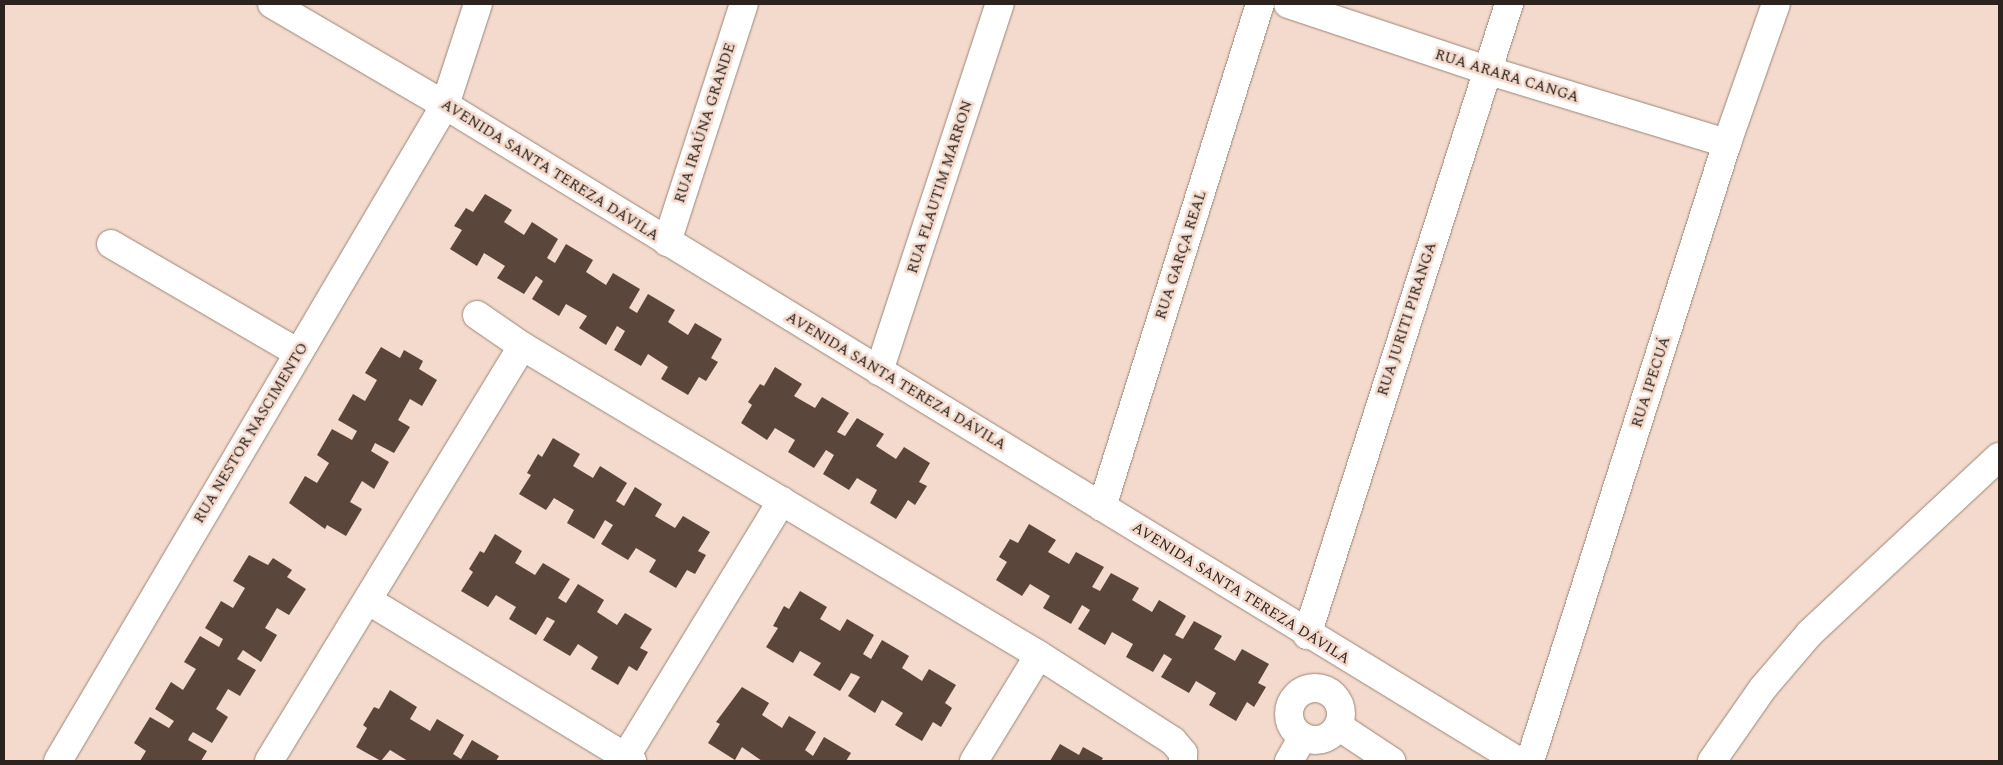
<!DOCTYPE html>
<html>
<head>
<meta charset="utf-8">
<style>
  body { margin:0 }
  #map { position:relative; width:2003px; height:765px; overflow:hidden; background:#f3dacc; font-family:Spectral,serif }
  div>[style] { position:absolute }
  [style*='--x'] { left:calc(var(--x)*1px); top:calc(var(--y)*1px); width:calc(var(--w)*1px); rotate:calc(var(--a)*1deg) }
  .building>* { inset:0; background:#5a463a }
  .roads { filter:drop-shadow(0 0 1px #9b8578) drop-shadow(0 0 1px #9b8578) }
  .minor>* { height:28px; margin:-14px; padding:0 14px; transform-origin:14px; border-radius:14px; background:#fff }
  .minor>.ring { margin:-14px; padding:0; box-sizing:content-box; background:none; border:28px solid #fff; border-radius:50% }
  span { translate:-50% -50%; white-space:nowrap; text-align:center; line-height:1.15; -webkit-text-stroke:5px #f3dacc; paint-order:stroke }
  .street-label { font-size:15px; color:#2c231e }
  .frame { position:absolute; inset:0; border:5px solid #2c231e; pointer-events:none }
</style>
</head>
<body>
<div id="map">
  <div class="building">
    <div style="clip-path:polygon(485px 194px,512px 210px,504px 222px,524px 235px,532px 222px,558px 239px,547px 258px,555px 263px,566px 244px,593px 260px,586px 272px,606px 285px,613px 273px,640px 289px,629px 308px,637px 313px,648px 294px,675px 310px,668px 322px,688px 335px,695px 323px,722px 339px,711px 358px,718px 362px,706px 381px,699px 377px,688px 395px,661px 379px,668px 367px,648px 354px,641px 366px,614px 350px,625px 331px,617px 326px,606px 345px,579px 328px,587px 316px,566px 304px,559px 316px,532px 299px,543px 281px,536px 276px,524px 294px,497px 278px,505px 266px,484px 253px,477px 266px,450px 249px,462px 230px,454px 226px,466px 208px,473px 212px)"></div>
    <div style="clip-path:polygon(381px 347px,400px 358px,404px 350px,423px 361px,419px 369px,437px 380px,422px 406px,410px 399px,398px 420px,410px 427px,394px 453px,375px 443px,371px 451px,389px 462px,374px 489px,362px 481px,350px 502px,362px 509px,346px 536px,327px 525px,325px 529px,289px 503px,305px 476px,317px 483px,329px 463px,317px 455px,332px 429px,352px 440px,357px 431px,338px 420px,353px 394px,365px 401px,377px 380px,365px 373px)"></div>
    <div style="clip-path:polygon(775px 367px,802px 384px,794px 396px,815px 408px,822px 397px,849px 413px,837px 432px,845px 436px,857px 418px,884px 434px,876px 446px,896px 459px,904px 447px,930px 463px,919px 482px,927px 486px,915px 505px,908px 500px,896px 519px,870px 503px,877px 490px,857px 478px,849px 490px,823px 474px,834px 455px,826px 450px,814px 468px,788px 452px,795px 440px,775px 428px,767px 440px,741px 423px,752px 405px,748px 402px,760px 384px,764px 386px)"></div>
    <div style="clip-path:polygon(553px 438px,580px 454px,573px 466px,593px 478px,600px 466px,627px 483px,616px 501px,624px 506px,635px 487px,662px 504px,655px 516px,675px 528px,683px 516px,710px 532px,698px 551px,706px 555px,695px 574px,687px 570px,676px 588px,649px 572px,656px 560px,636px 548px,628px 560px,601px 544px,613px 525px,605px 520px,594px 539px,567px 523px,574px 510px,554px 498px,546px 510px,519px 494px,531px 475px,527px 473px,538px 454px,542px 457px)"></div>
    <div style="clip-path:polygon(1029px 524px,1056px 540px,1048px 552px,1069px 564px,1076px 552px,1104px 567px,1092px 587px,1100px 591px,1111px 573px,1139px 588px,1132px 600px,1152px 612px,1159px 600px,1186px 616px,1175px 635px,1183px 639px,1194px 621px,1222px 636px,1214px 649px,1235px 661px,1242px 649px,1269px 664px,1258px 683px,1266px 687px,1254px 707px,1247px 702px,1236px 721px,1209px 705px,1216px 693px,1196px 681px,1189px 693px,1161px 677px,1172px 659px,1164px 654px,1153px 672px,1126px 657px,1133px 644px,1112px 632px,1105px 645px,1078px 629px,1090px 610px,1082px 605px,1071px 624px,1043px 608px,1050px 596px,1030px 584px,1022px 596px,996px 580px,1007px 562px,999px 557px,1010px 539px,1018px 543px)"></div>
    <div style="clip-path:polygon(495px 534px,522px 551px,515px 563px,535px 575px,543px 563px,570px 579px,558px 598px,566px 603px,578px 584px,604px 600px,597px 612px,617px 625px,625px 613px,652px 629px,640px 648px,648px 652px,637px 671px,629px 666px,618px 685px,591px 669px,598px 657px,578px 644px,570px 656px,543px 640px,555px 621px,547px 617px,536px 635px,509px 619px,516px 607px,496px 595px,488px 607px,461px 591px,473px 572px,469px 569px,480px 551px,484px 553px)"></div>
    <div style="clip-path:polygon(249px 555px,268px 565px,273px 558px,292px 570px,287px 577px,306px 589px,289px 615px,277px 608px,265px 628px,277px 635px,261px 662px,243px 650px,237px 659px,256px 670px,240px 696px,228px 689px,216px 709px,228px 717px,212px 743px,193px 732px,190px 736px,188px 740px,207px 751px,201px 761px,140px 761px,146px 751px,134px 743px,150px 717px,169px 728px,174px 721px,155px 709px,171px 682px,183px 690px,196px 669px,184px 662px,200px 636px,219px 647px,223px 639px,205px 628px,221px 601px,233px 608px,245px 588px,233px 581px)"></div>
    <div style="clip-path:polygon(800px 591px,827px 607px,820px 619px,840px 631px,847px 619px,874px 635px,863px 654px,871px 659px,882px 640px,909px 656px,902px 668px,922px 681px,929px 669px,956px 685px,945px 703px,952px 708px,941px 727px,933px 722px,922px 741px,895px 725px,903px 713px,882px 700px,875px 713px,848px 696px,860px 677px,856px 675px,851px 673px,840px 691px,813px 675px,821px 663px,800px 651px,793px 663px,766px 647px,778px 628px,773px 626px,784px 606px,789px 609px)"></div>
    <div style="clip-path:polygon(742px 687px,769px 703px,762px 715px,782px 728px,789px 716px,816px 732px,805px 750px,813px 756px,824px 737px,851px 753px,846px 761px,762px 761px,742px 747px,735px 760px,708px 743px,720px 724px,716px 722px)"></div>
    <div style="clip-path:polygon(390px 690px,417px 707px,410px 719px,430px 731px,437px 719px,464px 735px,453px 754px,461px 759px,472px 740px,499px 756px,496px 761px,408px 761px,390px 750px,381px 761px,356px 747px,367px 728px,363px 725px,374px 707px,379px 709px)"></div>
    <div style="clip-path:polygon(1060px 744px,1079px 755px,1083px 747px,1103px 758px,1101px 761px,1050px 761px)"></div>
  </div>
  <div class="roads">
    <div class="minor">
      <div style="--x:272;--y:4;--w:200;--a:30.3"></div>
      <div style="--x:445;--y:105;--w:1258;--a:31.44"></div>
      <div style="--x:1288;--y:4;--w:209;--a:18.4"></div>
      <div style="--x:1486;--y:70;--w:252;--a:16.9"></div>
      <div style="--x:667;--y:242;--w:250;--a:-72.1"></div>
      <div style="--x:111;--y:244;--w:216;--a:30.2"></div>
      <div style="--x:477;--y:315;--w:55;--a:34.6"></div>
      <div style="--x:879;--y:371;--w:386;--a:-71.8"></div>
      <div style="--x:1102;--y:507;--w:527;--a:-72.56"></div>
      <div style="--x:369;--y:601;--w:308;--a:31.3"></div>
      <div style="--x:1307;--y:635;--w:663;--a:-72.25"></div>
      <div class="ring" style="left:1289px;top:688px;width:24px;height:24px"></div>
      <div style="--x:1338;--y:726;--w:64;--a:33.4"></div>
      <div style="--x:58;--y:761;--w:762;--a:-59.46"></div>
      <div style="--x:445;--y:105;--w:106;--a:-71.9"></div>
      <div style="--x:269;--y:761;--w:486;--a:-58.6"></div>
      <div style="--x:522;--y:346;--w:602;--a:30.87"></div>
      <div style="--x:1039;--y:655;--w:159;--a:32.7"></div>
      <div style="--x:1173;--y:741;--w:16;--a:50"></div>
      <div style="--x:1183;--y:753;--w:8;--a:90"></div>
      <div style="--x:623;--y:761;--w:305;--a:-58.6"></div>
      <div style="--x:974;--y:761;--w:124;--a:-58.5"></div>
      <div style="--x:1289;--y:761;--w:28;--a:-60"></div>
      <div style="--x:1530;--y:761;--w:649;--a:-72.32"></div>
      <div style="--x:1727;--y:143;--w:147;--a:-70.6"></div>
      <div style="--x:1712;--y:761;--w:89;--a:-55.1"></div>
      <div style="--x:1763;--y:688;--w:72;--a:-49.5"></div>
      <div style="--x:1810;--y:633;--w:258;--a:-43"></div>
    </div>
  </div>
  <div class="street-label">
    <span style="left:1507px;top:76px;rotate:17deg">RUA ARARA CANGA</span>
    <span style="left:705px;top:123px;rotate:-72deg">RUA IRAÚNA GRANDE</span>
    <span style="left:550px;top:170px;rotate:32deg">AVENIDA SANTA TEREZA DÁVILA</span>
    <span style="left:940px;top:187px;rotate:-72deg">RUA FLAUTIM MARRON</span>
    <span style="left:1181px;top:255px;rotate:-72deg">RUA GARÇA REAL</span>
    <span style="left:1407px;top:319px;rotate:-72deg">RUA JURITI PIRANGA</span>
    <span style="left:896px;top:381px;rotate:31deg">AVENIDA SANTA TEREZA DÁVILA</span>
    <span style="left:1651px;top:382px;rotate:-72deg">RUA IPECUÁ</span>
    <span style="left:251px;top:433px;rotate:-59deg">RUA NESTOR NASCIMENTO</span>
    <span style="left:1241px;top:593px;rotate:32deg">AVENIDA SANTA TEREZA DÁVILA</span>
  </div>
  <div class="frame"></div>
</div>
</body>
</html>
